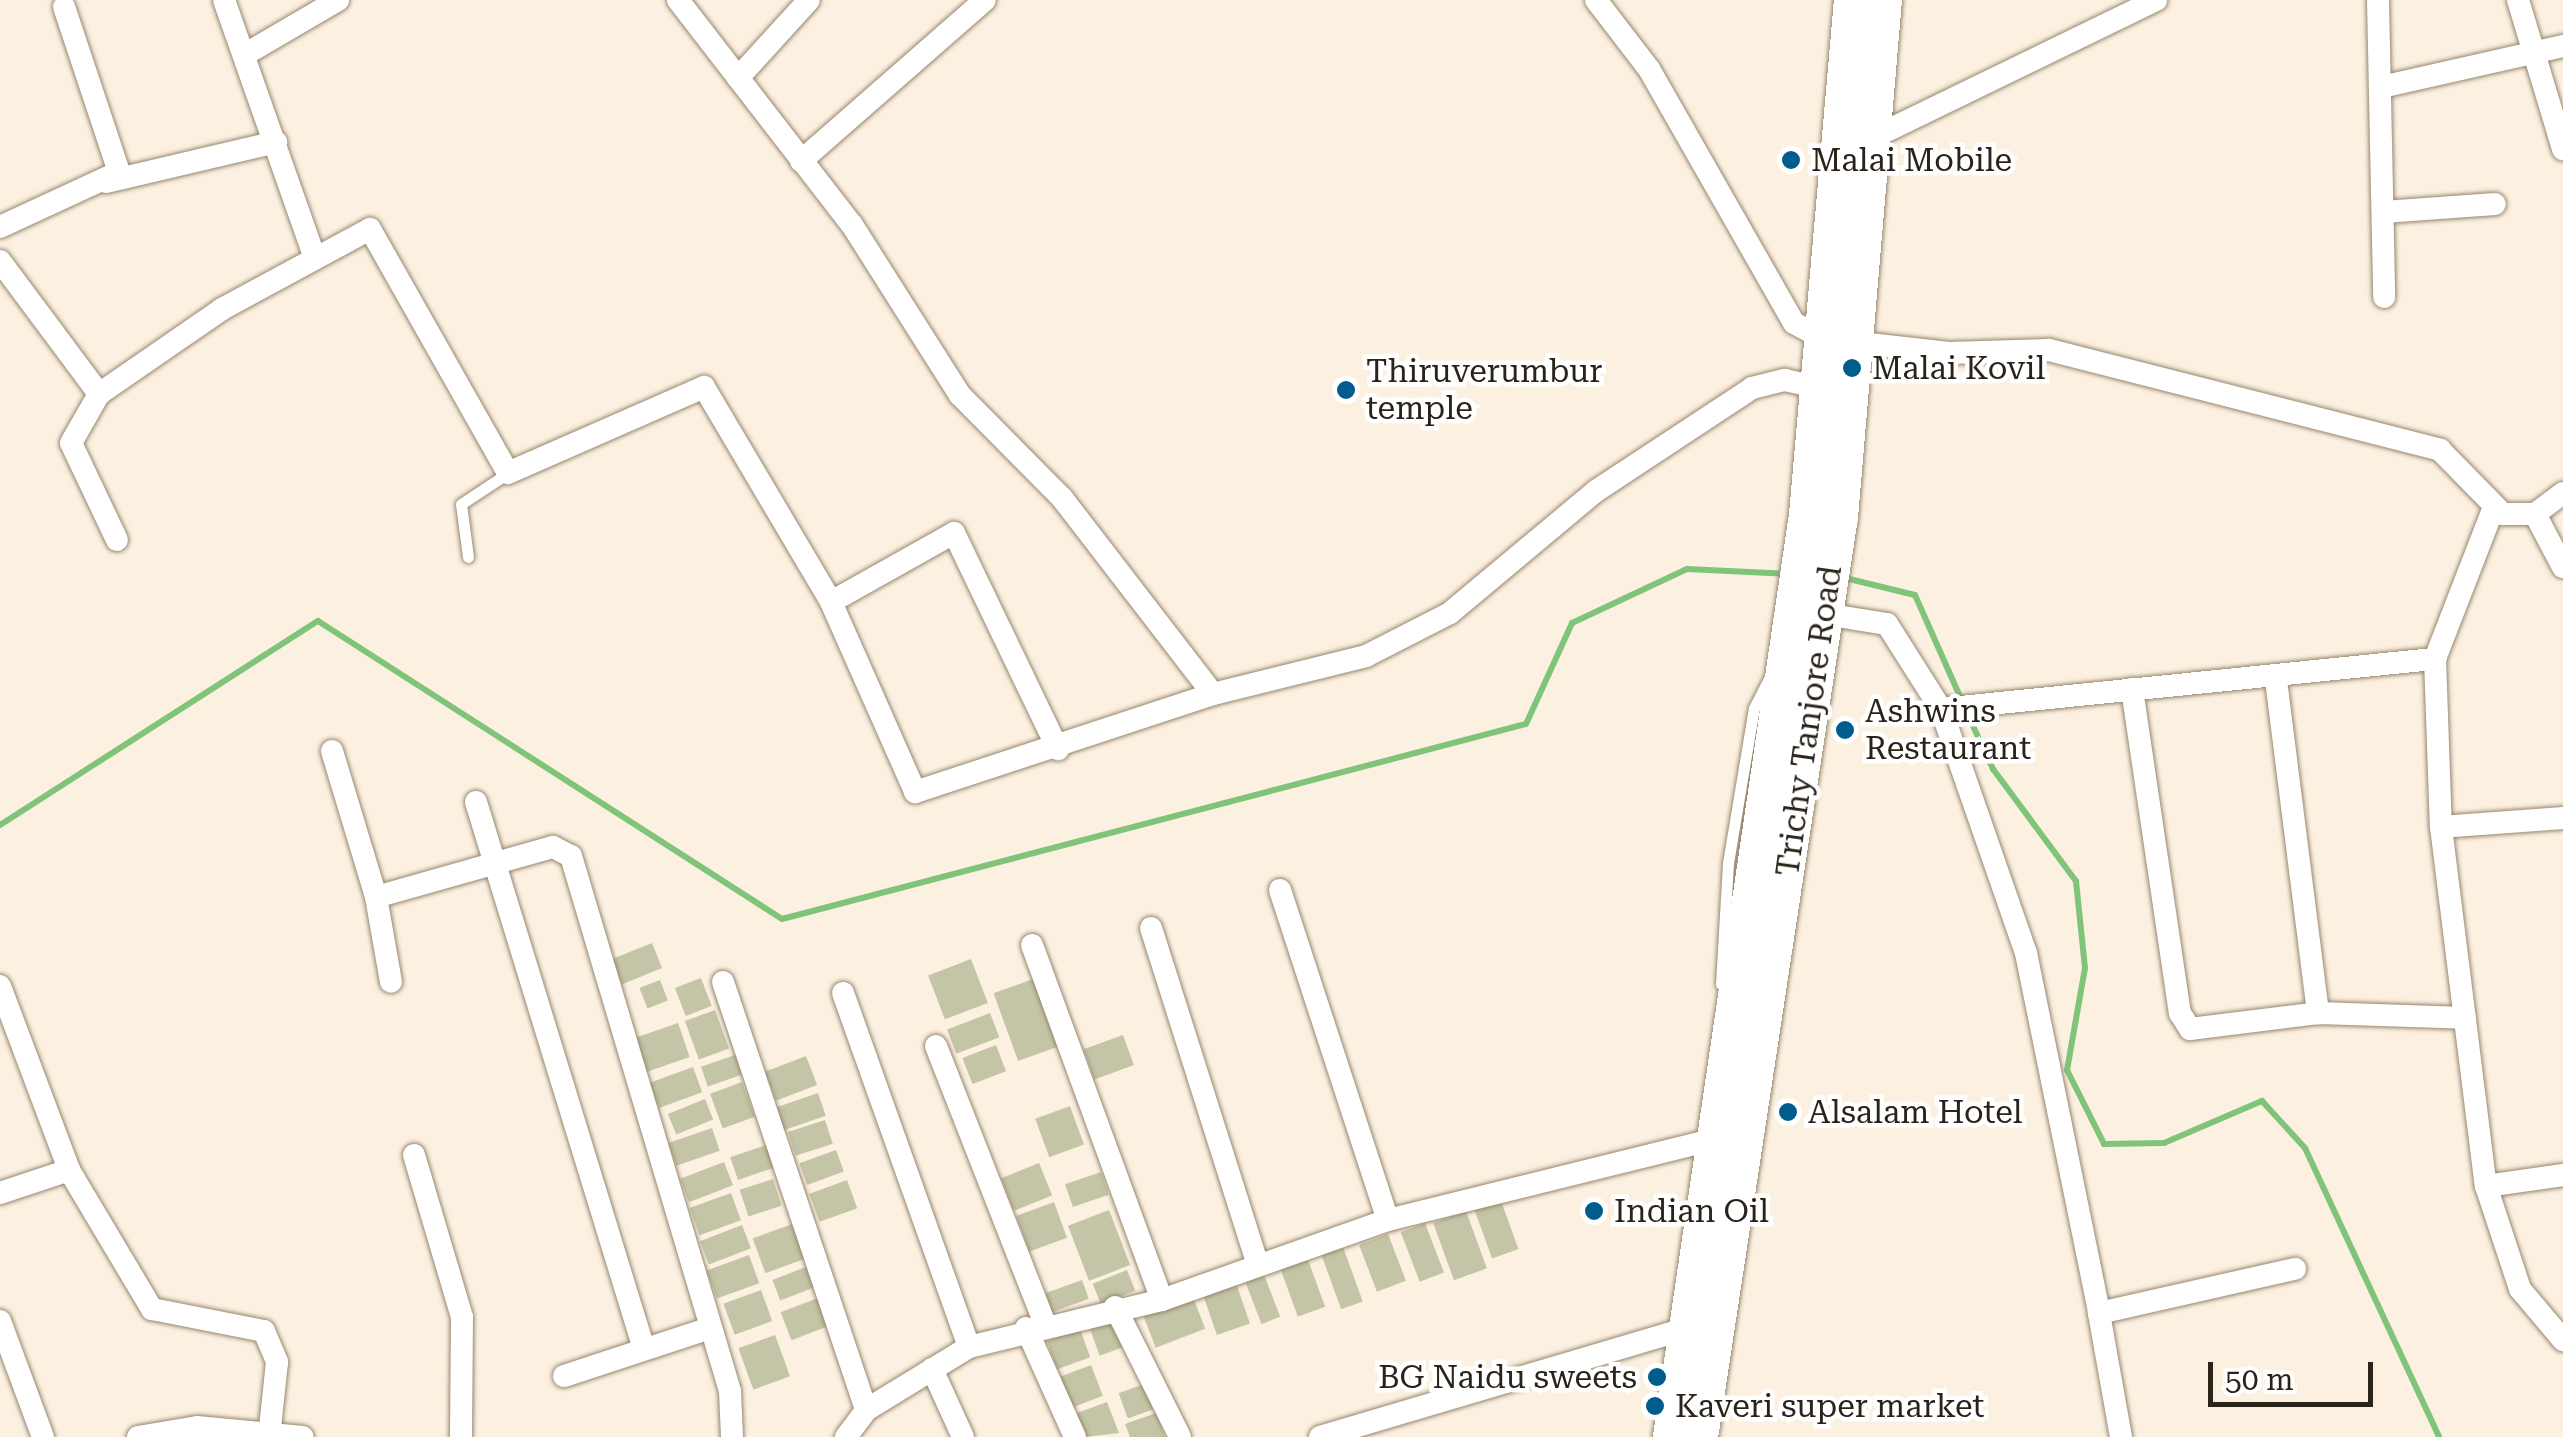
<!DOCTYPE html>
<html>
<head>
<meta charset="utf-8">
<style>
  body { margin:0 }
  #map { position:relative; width:2563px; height:1437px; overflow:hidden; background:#fcf0e1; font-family:"Roboto Serif",serif }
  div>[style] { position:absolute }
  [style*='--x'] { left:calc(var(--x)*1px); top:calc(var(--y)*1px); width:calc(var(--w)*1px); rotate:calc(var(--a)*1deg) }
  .stream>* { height:6px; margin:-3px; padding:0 3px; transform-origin:3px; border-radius:3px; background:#80c47a }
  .building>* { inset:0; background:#c4c5a7; transform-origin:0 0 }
  .roads { filter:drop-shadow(0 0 2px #97866e) drop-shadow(0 0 2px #97866e) }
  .service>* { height:11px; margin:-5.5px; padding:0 5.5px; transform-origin:5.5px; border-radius:5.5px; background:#fff }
  .minor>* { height:22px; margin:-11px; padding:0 11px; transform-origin:11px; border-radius:11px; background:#fff }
  .trunk>* { height:38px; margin:-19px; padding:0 19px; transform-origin:19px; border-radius:19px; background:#fff }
  .dots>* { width:28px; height:28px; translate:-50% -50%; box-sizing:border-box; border:5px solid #fff; border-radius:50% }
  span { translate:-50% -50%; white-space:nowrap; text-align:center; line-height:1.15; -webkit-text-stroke:9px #fff; paint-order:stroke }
  .poi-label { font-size:32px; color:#2a231a }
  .left { translate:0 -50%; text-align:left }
  .right { translate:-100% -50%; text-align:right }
  .street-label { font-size:32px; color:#2a231a }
  .scale { position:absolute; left:2208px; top:1362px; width:165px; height:45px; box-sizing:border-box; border:5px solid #2a231a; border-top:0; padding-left:12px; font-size:30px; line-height:35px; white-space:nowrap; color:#2a231a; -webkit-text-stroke:8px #fff; paint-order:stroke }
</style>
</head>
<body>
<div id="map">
  <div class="stream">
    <div style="--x:1841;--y:577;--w:76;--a:13.7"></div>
    <div style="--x:1915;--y:595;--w:116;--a:66.1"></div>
    <div style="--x:1967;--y:713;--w:62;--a:65.1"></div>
    <div style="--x:1993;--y:769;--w:139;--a:53.5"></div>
    <div style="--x:2076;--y:881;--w:87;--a:84.1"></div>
    <div style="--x:2085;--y:968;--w:104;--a:100"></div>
    <div style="--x:2067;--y:1070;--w:83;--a:63.4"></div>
    <div style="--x:2104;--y:1144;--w:60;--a:-1"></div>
    <div style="--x:2164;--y:1143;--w:107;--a:-23.2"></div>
    <div style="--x:2262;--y:1101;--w:64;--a:47.5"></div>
    <div style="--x:2305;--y:1148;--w:319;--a:65.1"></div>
    <div style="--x:0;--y:825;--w:378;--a:-32.7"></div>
    <div style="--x:318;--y:621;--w:551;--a:32.71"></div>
    <div style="--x:782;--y:919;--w:769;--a:-14.69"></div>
    <div style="--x:1526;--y:724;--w:111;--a:-65.5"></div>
    <div style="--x:1572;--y:623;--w:127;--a:-25.2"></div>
    <div style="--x:1687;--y:569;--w:102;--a:2.8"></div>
  </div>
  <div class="building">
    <div style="left:652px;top:943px;width:27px;height:43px;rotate:68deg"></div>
    <div style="left:971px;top:959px;width:47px;height:46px;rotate:69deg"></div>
    <div style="left:701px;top:978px;width:30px;height:28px;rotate:69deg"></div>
    <div style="left:1033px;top:979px;width:72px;height:42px;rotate:70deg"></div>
    <div style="left:660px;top:980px;width:22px;height:22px;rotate:69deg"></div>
    <div style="left:715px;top:1010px;width:41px;height:32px;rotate:70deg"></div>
    <div style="left:990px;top:1013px;width:26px;height:46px;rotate:69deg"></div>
    <div style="left:678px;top:1023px;width:36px;height:45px;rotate:71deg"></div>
    <div style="left:1123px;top:1035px;width:32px;height:42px;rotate:70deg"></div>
    <div style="left:996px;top:1045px;width:28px;height:36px;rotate:69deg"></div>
    <div style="left:735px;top:1055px;width:21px;height:36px;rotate:71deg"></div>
    <div style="left:806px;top:1056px;width:31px;height:44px;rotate:69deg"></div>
    <div style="left:693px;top:1067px;width:27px;height:46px;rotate:70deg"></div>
    <div style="left:742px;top:1082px;width:37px;height:34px;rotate:70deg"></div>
    <div style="left:818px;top:1093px;width:24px;height:46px;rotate:71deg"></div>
    <div style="left:705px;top:1099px;width:22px;height:40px;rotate:68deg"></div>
    <div style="left:1070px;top:1106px;width:41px;height:37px;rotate:70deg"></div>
    <div style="left:825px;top:1120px;width:25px;height:39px;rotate:72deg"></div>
    <div style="left:712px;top:1128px;width:24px;height:46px;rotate:71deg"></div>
    <div style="left:769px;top:1144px;width:24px;height:41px;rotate:71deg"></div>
    <div style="left:836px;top:1150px;width:23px;height:39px;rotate:70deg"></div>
    <div style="left:724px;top:1162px;width:25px;height:47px;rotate:69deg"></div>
    <div style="left:1039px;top:1163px;width:35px;height:41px;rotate:68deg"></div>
    <div style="left:1101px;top:1172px;width:24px;height:38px;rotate:71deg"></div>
    <div style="left:773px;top:1179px;width:28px;height:35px;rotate:72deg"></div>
    <div style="left:847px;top:1180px;width:30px;height:40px;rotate:70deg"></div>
    <div style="left:731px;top:1193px;width:29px;height:44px;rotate:70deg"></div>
    <div style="left:1501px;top:1201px;width:51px;height:28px;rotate:70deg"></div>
    <div style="left:1054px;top:1202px;width:38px;height:40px;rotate:70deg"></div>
    <div style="left:1109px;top:1210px;width:59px;height:44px;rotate:69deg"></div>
    <div style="left:1466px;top:1211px;width:61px;height:35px;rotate:70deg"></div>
    <div style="left:795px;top:1223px;width:37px;height:45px;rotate:70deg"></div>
    <div style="left:1425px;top:1223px;width:53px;height:26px;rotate:69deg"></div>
    <div style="left:742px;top:1225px;width:25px;height:45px;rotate:69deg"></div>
    <div style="left:1388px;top:1234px;width:50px;height:31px;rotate:69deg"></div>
    <div style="left:1343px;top:1247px;width:58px;height:23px;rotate:70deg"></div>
    <div style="left:749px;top:1255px;width:30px;height:45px;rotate:70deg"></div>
    <div style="left:1307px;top:1257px;width:53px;height:29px;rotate:70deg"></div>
    <div style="left:806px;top:1267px;width:22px;height:36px;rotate:69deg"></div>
    <div style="left:1127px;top:1270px;width:22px;height:37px;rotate:68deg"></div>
    <div style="left:1263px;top:1272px;width:48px;height:20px;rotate:69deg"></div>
    <div style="left:1082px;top:1280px;width:20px;height:39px;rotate:70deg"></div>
    <div style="left:1235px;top:1280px;width:46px;height:35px;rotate:71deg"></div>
    <div style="left:761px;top:1290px;width:33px;height:40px;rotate:70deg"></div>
    <div style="left:1193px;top:1297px;width:34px;height:53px;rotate:69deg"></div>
    <div style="left:818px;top:1298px;width:30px;height:40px;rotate:69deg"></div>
    <div style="left:1115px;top:1316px;width:32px;height:28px;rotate:70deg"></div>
    <div style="left:1080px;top:1329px;width:30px;height:35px;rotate:70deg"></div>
    <div style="left:775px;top:1335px;width:44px;height:39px;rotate:70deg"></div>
    <div style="left:1091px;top:1365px;width:33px;height:33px;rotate:69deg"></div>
    <div style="left:1144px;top:1384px;width:27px;height:27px;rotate:70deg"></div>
    <div style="clip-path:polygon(1107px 1402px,1119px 1433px,1085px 1437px,1077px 1413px)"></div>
    <div style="clip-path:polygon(1156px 1413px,1165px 1437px,1130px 1437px,1125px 1424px)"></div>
  </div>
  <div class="roads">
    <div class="service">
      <div style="--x:468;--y:557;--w:53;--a:-97.5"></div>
      <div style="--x:461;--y:504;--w:56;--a:-33.4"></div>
      <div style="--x:1721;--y:984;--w:121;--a:-86.7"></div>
      <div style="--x:1728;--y:863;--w:157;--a:-80.5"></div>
      <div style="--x:1754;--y:708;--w:34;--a:-63"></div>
    </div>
    <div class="minor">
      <div style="--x:224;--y:0;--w:268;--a:70.6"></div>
      <div style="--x:678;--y:0;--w:284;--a:52.3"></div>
      <div style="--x:852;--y:225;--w:201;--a:57.6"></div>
      <div style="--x:960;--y:395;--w:145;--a:45.3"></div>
      <div style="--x:1062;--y:498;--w:247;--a:52.4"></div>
      <div style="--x:1213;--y:694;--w:158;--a:-13.9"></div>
      <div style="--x:1366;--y:656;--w:94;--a:-27.1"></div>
      <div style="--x:1450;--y:613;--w:190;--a:-39.9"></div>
      <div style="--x:1596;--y:491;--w:187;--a:-33.4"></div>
      <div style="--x:1752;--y:388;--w:34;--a:-14"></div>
      <div style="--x:1785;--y:380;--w:36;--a:13"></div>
      <div style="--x:1596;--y:0;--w:87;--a:52.5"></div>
      <div style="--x:1649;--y:69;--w:292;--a:60.3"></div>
      <div style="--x:1794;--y:323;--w:34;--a:28"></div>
      <div style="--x:1824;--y:339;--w:126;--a:6.4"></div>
      <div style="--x:1949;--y:353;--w:100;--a:-1.7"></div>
      <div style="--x:2049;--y:350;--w:404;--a:14.3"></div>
      <div style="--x:2440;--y:450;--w:90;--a:45.5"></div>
      <div style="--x:2503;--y:514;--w:32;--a:0"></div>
      <div style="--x:2535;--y:514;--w:35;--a:-37"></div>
      <div style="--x:2378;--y:0;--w:297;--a:88.8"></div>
      <div style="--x:2518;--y:0;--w:156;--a:73.2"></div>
      <div style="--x:244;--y:55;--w:109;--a:-30.3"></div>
      <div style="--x:738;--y:78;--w:105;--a:-47.7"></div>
      <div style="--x:2381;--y:87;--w:187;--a:-12.7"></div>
      <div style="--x:1872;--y:138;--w:316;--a:-25.9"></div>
      <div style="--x:801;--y:161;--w:244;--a:-41.2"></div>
      <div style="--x:106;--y:182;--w:175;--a:-13.2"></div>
      <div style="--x:2384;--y:212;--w:111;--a:-4.1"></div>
      <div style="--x:0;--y:227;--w:131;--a:-24.8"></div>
      <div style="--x:119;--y:172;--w:174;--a:-108.4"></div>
      <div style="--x:0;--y:261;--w:166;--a:53.3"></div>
      <div style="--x:2535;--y:514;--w:60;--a:62.2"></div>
      <div style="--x:117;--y:540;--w:107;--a:-115.4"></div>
      <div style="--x:71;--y:443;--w:56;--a:-60.3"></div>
      <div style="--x:99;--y:394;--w:150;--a:-34.6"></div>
      <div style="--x:222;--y:309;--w:168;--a:-28.4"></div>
      <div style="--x:370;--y:229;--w:280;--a:60.5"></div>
      <div style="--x:508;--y:473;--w:214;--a:-23.7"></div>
      <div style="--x:704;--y:387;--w:250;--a:59.4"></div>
      <div style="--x:831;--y:602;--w:208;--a:66.1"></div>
      <div style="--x:915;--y:792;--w:314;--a:-18.2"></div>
      <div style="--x:831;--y:602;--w:141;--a:-29.3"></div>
      <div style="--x:954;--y:533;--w:240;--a:64.3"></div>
      <div style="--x:1825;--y:614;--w:63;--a:9.2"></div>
      <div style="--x:1887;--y:624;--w:101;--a:57.6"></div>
      <div style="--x:1941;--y:709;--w:497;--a:-5.8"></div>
      <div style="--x:2435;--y:659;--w:168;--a:88"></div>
      <div style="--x:2441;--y:827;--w:362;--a:82.9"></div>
      <div style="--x:2486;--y:1186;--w:78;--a:-8.1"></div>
      <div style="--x:2435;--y:659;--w:163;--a:-68.8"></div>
      <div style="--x:2276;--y:680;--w:336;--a:82.8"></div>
      <div style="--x:2132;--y:689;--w:328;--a:81.6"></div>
      <div style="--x:2180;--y:1013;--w:19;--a:58"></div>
      <div style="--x:2190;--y:1029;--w:129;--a:-7.1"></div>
      <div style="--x:2318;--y:1013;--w:147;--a:1.9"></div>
      <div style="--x:1941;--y:709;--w:258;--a:70.8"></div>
      <div style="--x:2026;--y:953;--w:367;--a:78.5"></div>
      <div style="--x:332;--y:751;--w:152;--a:73.2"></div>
      <div style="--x:376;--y:897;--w:184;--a:-15.8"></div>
      <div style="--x:553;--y:847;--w:20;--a:27"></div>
      <div style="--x:571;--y:856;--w:558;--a:73.45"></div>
      <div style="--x:730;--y:1391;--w:46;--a:87.5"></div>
      <div style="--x:476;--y:802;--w:572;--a:72.93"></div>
      <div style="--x:2441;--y:827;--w:122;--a:-4.2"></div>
      <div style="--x:1280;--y:890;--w:347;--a:71.9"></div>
      <div style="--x:376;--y:897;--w:86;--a:80"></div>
      <div style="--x:1151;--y:928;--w:348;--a:72.4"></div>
      <div style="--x:1032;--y:945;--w:378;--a:69.9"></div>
      <div style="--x:723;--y:982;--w:451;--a:71.5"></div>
      <div style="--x:0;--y:986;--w:197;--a:69.4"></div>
      <div style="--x:843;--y:993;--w:376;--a:70.4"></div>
      <div style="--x:936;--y:1046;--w:296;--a:68.6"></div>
      <div style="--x:414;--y:1155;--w:169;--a:73.5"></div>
      <div style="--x:462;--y:1317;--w:120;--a:90.5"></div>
      <div style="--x:2486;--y:1186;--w:108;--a:71.7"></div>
      <div style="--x:2520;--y:1289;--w:67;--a:49.9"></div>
      <div style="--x:0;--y:1193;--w:73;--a:-18.4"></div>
      <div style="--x:69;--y:1170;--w:162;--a:59.2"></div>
      <div style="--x:152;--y:1309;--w:114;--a:11.1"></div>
      <div style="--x:264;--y:1331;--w:34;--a:67"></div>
      <div style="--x:277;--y:1362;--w:75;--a:96.1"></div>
      <div style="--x:1115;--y:1307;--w:145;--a:63.4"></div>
      <div style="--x:0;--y:1321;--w:124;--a:69.7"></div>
      <div style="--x:1026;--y:1328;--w:120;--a:65.8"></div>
      <div style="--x:932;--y:1369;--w:75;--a:65.5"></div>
      <div style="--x:564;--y:1376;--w:154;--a:-18.2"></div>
      <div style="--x:138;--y:1437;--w:60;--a:-9.6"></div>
      <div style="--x:197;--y:1427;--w:106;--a:5.4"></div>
      <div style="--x:846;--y:1437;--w:34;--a:-53"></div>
      <div style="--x:866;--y:1410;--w:121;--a:-31.5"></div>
      <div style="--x:969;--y:1347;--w:199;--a:-13.7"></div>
      <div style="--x:1162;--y:1300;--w:240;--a:-19.5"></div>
      <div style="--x:1388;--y:1220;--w:337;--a:-13.9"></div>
      <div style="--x:1320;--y:1437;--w:383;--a:-16.5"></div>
      <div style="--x:2121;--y:1437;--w:126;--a:-100.1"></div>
      <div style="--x:2099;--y:1313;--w:201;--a:-12.7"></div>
    </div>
    <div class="trunk">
      <div style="--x:1672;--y:1437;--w:932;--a:-81.61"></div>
      <div style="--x:1808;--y:515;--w:517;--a:-85.01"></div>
      <div style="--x:1699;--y:1437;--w:931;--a:-81.35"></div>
      <div style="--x:1839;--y:517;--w:519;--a:-85.14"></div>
    </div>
  </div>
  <div class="dots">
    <div style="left:1791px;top:160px;background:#005c8d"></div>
    <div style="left:1852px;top:368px;background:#005c8d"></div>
    <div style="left:1346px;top:390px;background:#005c8d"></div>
    <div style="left:1845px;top:730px;background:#005c8d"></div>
    <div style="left:1788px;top:1112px;background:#005c8d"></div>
    <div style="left:1594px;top:1211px;background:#005c8d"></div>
    <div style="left:1657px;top:1377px;background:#005c8d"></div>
    <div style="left:1655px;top:1406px;background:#005c8d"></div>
  </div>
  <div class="poi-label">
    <span class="left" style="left:1811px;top:160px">Malai Mobile</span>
    <span class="left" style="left:1872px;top:368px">Malai Kovil</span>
    <span class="left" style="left:1366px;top:390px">Thiruverumbur<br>temple</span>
    <span class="left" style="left:1865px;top:730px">Ashwins<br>Restaurant</span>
    <span class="left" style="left:1808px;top:1112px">Alsalam Hotel</span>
    <span class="left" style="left:1614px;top:1211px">Indian Oil</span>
    <span class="right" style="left:1637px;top:1377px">BG Naidu sweets</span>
    <span class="left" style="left:1675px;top:1406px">Kaveri super market</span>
  </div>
  <div class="street-label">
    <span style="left:1809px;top:721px;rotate:-82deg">Trichy Tanjore Road</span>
  </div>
  <div class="scale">50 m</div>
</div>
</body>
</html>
